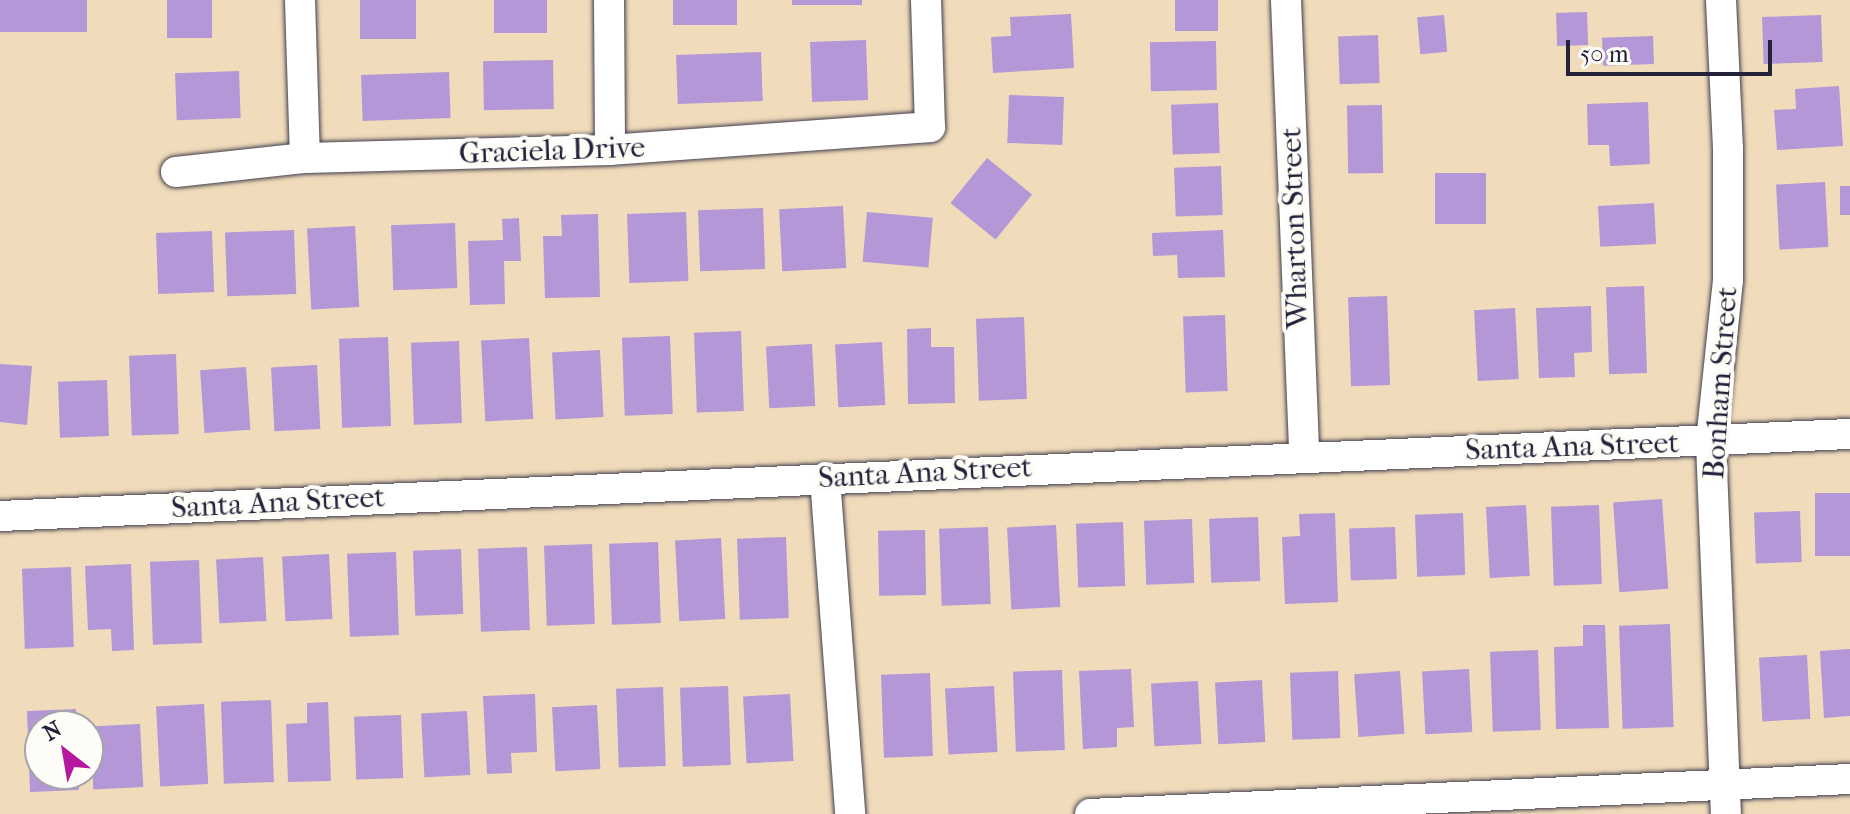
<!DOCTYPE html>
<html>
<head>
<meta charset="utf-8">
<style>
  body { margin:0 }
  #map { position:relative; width:1850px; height:814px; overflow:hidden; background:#f0dbba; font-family:"IM FELL French Canon",serif }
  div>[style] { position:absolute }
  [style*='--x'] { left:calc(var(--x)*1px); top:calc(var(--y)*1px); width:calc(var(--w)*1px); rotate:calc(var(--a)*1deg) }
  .building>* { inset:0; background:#b397d6; transform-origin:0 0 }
  .roads { filter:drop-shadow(0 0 2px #413e4e) drop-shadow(0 0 2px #413e4e) }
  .street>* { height:30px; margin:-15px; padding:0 15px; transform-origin:15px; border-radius:15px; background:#fff }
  span { translate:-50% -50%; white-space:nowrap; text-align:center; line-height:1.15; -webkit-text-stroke:8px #fdfcf7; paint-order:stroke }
  .street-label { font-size:30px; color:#22223b }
  .north { position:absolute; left:24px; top:710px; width:80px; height:80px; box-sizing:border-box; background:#fdfcf7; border:2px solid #a5a5ac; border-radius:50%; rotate:329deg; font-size:22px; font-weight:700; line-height:32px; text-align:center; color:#22223b }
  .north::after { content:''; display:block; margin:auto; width:28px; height:36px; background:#b5179e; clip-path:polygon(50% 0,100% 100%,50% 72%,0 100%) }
  .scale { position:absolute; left:1566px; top:40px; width:206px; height:36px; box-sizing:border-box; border:4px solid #22223b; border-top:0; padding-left:10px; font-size:24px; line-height:28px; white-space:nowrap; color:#22223b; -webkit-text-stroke:6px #fdfcf7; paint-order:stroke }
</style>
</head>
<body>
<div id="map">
  <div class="building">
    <div style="left:0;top:0;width:87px;height:32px"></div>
    <div style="left:167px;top:0;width:45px;height:38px"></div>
    <div style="left:360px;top:0;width:56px;height:39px"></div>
    <div style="left:494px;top:0;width:53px;height:33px"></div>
    <div style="left:673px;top:0;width:64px;height:25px"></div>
    <div style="left:792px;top:0;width:70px;height:5px"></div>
    <div style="left:1175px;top:0;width:43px;height:31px"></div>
    <div style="left:1587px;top:12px;width:33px;height:31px;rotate:88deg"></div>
    <div style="clip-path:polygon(1071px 14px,1074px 68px,993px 73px,991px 37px,1011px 36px,1010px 17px)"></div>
    <div style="left:1444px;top:15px;width:37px;height:27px;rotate:85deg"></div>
    <div style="left:1821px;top:15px;width:47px;height:59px;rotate:88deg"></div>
    <div style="left:1378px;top:35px;width:48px;height:40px;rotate:88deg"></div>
    <div style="left:1653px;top:36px;width:28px;height:51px;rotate:88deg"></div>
    <div style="left:866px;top:40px;width:60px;height:56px;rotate:88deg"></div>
    <div style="left:1216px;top:41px;width:49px;height:66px;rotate:89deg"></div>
    <div style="left:761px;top:52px;width:49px;height:85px;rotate:88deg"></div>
    <div style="left:553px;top:60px;width:49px;height:70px;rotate:89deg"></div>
    <div style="left:239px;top:71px;width:47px;height:64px;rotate:88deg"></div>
    <div style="left:449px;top:72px;width:46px;height:88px;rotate:88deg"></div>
    <div style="clip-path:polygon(1839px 86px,1843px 146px,1777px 150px,1774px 110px,1796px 109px,1795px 89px)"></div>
    <div style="left:1009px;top:95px;width:55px;height:48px;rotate:2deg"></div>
    <div style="clip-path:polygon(1648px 102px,1650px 164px,1610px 166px,1609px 145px,1588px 145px,1587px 104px)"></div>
    <div style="left:1218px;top:103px;width:50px;height:47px;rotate:88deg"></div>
    <div style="left:1382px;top:105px;width:68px;height:35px;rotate:89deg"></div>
    <div style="left:987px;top:158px;width:58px;height:58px;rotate:39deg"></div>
    <div style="left:1221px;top:166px;width:49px;height:47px;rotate:88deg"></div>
    <div style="left:1486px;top:173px;width:51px;height:51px;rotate:90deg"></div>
    <div style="left:1825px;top:182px;width:65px;height:49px;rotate:87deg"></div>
    <div style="left:1840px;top:186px;width:10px;height:29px"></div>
    <div style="left:1654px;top:203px;width:41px;height:56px;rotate:87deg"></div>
    <div style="left:843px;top:206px;width:62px;height:64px;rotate:87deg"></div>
    <div style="left:763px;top:208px;width:61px;height:65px;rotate:88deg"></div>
    <div style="left:686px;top:212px;width:69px;height:59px;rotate:88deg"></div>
    <div style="left:867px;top:212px;width:66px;height:50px;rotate:5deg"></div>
    <div style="clip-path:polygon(598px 214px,600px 297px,545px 298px,543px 236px,562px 236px,561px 215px)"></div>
    <div style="clip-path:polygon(519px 218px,521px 261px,504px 261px,505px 304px,470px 305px,468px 241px,503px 240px,502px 219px)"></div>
    <div style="left:455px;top:223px;width:65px;height:64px;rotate:88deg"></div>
    <div style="left:355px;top:226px;width:81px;height:48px;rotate:87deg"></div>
    <div style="left:294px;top:230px;width:64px;height:69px;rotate:88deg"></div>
    <div style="clip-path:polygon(1223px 230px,1225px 277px,1178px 278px,1177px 255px,1153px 256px,1152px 233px)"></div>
    <div style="left:212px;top:231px;width:61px;height:56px;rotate:88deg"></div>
    <div style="left:1644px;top:286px;width:87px;height:38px;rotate:88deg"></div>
    <div style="left:1387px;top:296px;width:89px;height:39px;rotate:88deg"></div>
    <div style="clip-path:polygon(1591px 306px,1592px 352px,1574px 353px,1575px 377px,1539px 378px,1536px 308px)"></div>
    <div style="left:1515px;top:308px;width:71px;height:41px;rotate:87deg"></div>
    <div style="left:1225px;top:315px;width:76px;height:42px;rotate:88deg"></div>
    <div style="left:1024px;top:317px;width:82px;height:48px;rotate:88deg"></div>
    <div style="clip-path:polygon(931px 328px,931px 347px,954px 347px,955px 403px,908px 404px,907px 329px)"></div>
    <div style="left:741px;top:331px;width:80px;height:47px;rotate:88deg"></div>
    <div style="left:670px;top:336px;width:78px;height:48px;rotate:88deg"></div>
    <div style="left:388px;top:337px;width:89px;height:49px;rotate:88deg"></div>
    <div style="left:529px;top:338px;width:81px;height:48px;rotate:87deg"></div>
    <div style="left:459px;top:341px;width:82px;height:48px;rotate:88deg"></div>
    <div style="left:882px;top:342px;width:63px;height:47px;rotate:87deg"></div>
    <div style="left:812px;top:344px;width:62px;height:46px;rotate:87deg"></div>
    <div style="left:600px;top:350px;width:67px;height:48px;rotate:87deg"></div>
    <div style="left:176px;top:354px;width:80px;height:47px;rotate:88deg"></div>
    <div style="clip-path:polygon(0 364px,32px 366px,27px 425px,0 422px)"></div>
    <div style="left:317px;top:365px;width:64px;height:46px;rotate:87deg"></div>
    <div style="left:246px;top:367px;width:63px;height:46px;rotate:86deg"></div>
    <div style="left:107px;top:380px;width:56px;height:49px;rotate:88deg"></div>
    <div style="left:1850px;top:493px;width:63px;height:35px;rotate:90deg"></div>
    <div style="left:1662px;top:499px;width:90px;height:49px;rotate:86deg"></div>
    <div style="left:1526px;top:505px;width:71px;height:40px;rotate:87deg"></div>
    <div style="left:1599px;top:505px;width:79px;height:48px;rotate:88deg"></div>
    <div style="left:1800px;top:511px;width:51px;height:46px;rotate:88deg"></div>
    <div style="clip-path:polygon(1335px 513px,1338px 602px,1285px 604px,1282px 537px,1300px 536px,1299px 514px)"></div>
    <div style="left:1463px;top:513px;width:62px;height:48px;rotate:88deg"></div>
    <div style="left:1258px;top:517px;width:64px;height:49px;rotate:88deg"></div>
    <div style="left:1192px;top:519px;width:64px;height:48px;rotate:88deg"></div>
    <div style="left:1123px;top:522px;width:64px;height:47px;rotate:88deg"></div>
    <div style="left:1056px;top:525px;width:82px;height:49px;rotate:87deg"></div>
    <div style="left:988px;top:527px;width:77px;height:49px;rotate:88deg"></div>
    <div style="left:1395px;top:527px;width:52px;height:46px;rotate:88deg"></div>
    <div style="left:925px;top:530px;width:65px;height:47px;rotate:89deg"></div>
    <div style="left:786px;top:537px;width:81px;height:49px;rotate:88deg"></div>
    <div style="left:721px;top:538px;width:81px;height:46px;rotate:87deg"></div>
    <div style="left:658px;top:542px;width:81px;height:49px;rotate:88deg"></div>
    <div style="left:592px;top:544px;width:80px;height:48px;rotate:88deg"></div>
    <div style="left:527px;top:547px;width:83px;height:49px;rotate:88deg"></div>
    <div style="left:461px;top:549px;width:65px;height:48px;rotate:88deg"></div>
    <div style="left:396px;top:552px;width:83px;height:49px;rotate:88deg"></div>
    <div style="left:329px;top:554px;width:65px;height:47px;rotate:87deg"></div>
    <div style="left:263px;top:557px;width:64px;height:47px;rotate:87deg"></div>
    <div style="left:199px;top:560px;width:83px;height:49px;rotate:88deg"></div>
    <div style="clip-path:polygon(131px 564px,134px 650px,112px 651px,111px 629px,88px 630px,85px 566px)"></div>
    <div style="left:71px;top:567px;width:80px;height:49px;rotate:88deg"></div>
    <div style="left:1670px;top:624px;width:103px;height:51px;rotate:88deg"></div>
    <div style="clip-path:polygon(1583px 625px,1605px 625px,1609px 728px,1556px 729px,1554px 647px,1583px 646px)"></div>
    <div style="clip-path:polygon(1850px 649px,1850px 716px,1824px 718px,1820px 651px)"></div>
    <div style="left:1538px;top:650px;width:80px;height:48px;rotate:88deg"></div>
    <div style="left:1807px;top:655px;width:64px;height:48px;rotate:87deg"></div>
    <div style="clip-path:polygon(1131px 669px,1134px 727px,1117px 728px,1117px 747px,1083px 749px,1079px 671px)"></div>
    <div style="left:1469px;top:669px;width:63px;height:47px;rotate:87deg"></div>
    <div style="left:1062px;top:670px;width:80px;height:49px;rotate:88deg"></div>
    <div style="left:1338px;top:671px;width:67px;height:48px;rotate:88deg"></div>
    <div style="left:1400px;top:671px;width:63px;height:46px;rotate:86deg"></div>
    <div style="left:930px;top:673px;width:83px;height:49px;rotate:88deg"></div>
    <div style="left:1262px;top:680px;width:62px;height:47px;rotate:87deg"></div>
    <div style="left:1198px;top:681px;width:63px;height:47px;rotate:87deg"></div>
    <div style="left:728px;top:686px;width:79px;height:48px;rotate:88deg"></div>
    <div style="left:994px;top:686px;width:66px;height:49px;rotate:87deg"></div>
    <div style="left:663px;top:687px;width:79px;height:47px;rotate:88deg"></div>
    <div style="clip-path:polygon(535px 694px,537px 752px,511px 753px,512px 773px,487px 774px,483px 696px)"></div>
    <div style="left:790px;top:694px;width:67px;height:47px;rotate:87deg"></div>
    <div style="left:271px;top:700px;width:82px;height:50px;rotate:88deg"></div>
    <div style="clip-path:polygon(328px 702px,331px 781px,288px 782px,286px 724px,307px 723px,307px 703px)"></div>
    <div style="left:204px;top:704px;width:80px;height:48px;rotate:87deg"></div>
    <div style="left:597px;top:705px;width:64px;height:45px;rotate:87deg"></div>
    <div style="clip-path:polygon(76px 709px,77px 726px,40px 726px,40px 774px,79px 774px,79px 790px,30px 792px,27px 711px)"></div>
    <div style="left:467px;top:711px;width:64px;height:46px;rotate:87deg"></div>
    <div style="left:401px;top:715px;width:63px;height:47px;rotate:88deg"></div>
    <div style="left:140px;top:724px;width:63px;height:50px;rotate:87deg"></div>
  </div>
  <div class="roads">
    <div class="street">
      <div style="--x:300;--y:0;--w:158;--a:88.2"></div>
      <div style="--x:609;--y:0;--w:150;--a:89.6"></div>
      <div style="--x:1286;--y:0;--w:456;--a:87.7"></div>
      <div style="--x:1721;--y:0;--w:149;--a:87.3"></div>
      <div style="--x:1728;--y:149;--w:131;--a:90"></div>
      <div style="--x:1728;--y:280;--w:164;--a:96"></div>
      <div style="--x:1711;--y:443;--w:371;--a:87.7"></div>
      <div style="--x:176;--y:172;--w:130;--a:-6.2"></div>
      <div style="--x:305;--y:158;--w:305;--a:-1.5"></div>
      <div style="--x:610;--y:150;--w:321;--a:-4.1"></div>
      <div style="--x:930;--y:127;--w:127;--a:-91.8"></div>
      <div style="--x:825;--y:478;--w:337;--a:85.7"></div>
      <div style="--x:0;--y:516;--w:1852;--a:-2.54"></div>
      <div style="--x:1090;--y:814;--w:761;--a:-2.64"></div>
    </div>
  </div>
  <div class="street-label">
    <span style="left:552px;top:151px;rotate:-2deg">Graciela Drive</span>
    <span style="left:1295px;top:228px;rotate:-92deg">Wharton Street</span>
    <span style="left:1721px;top:383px;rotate:-86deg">Bonham Street</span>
    <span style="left:1572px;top:447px;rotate:-2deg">Santa Ana Street</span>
    <span style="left:925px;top:473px;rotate:-3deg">Santa Ana Street</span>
    <span style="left:278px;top:503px;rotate:-3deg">Santa Ana Street</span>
  </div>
  <div class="north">N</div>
  <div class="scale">50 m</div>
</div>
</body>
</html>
